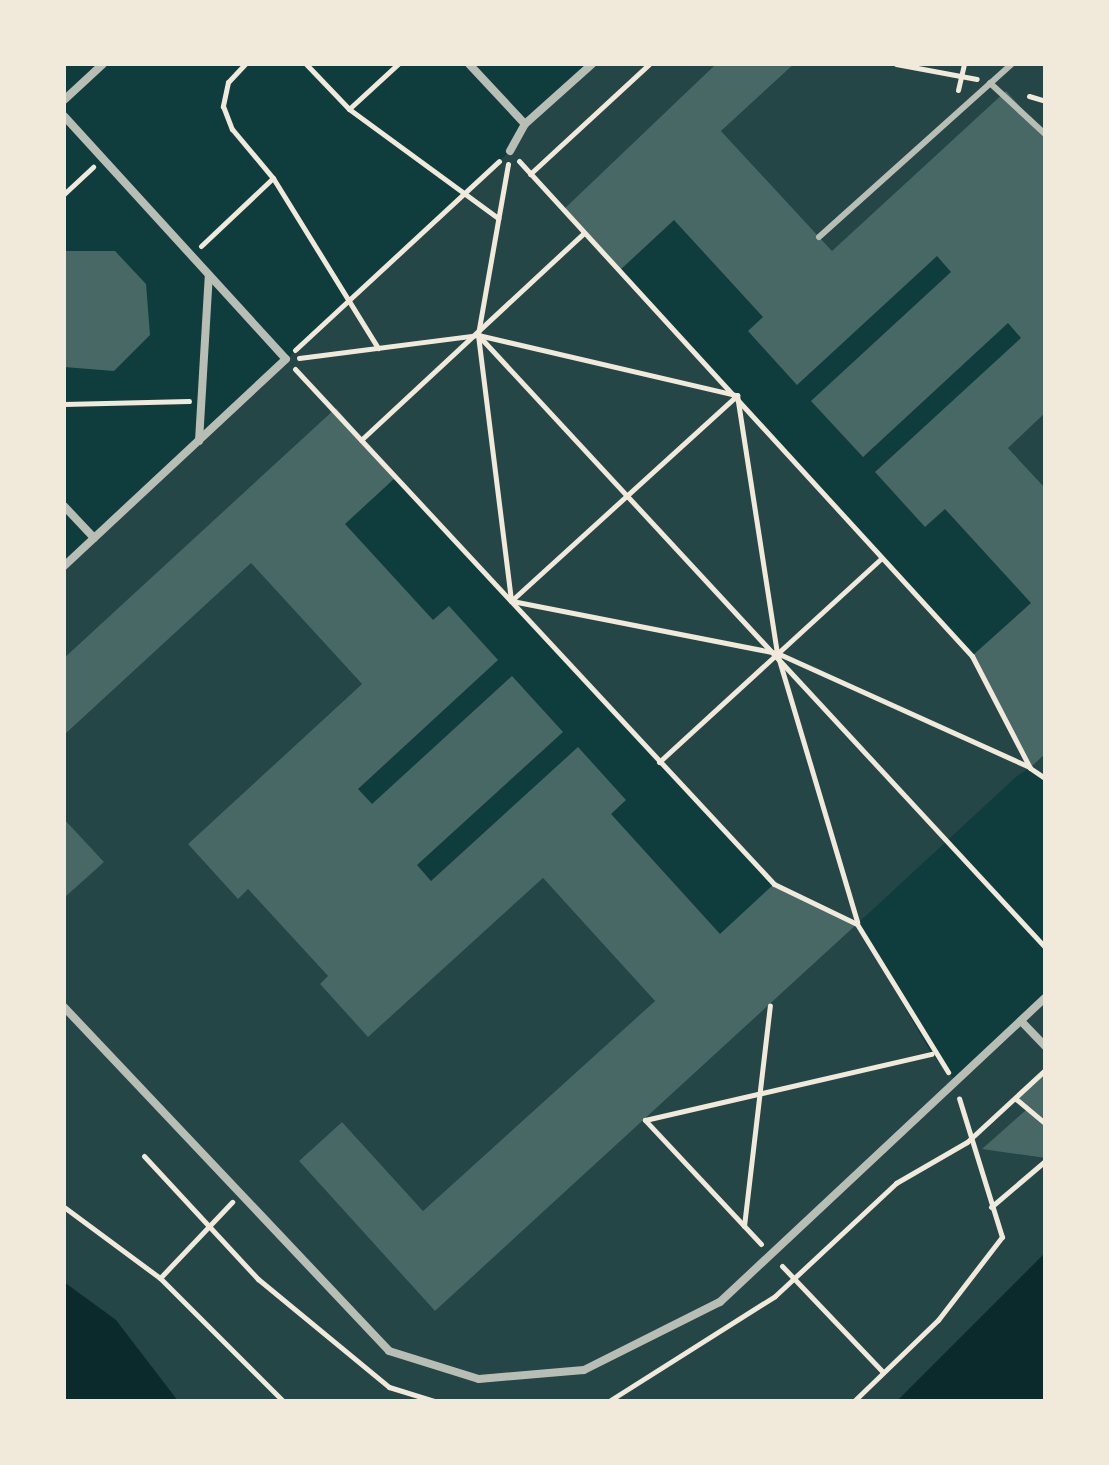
<!DOCTYPE html>
<html>
<head>
<meta charset="utf-8">
<style>
  body { margin:0 }
  #map { position:relative; width:1109px; height:1465px; overflow:hidden; background:#0f3d3e; font-family:"PT Sans",sans-serif }
  div>[style] { position:absolute }
  [style*='--x'] { left:calc(var(--x)*1px); top:calc(var(--y)*1px); width:calc(var(--w)*1px); rotate:calc(var(--a)*1deg) }
  .green>* { inset:0; background:#244646 }
  .water>* { inset:0; background:#0a2a2b }
  .building>* { inset:0; background:#486865 }
  .path>* { height:5px; margin:-2.5px; padding:0 2.5px; transform-origin:2.5px; border-radius:2.5px; background:#f1e9da }
  .service>* { height:6px; margin:-3px; padding:0 3px; transform-origin:3px; border-radius:3px; background:#b8beb3 }
  .minor>* { height:8px; margin:-4px; padding:0 4px; transform-origin:4px; border-radius:4px; background:#b8beb3 }
  span { translate:-50% -50%; white-space:nowrap; text-align:center; line-height:1.15; -webkit-text-stroke:7px #f1e9da; paint-order:stroke }
  .frame { position:absolute; inset:0; border:66px solid #f1e9da; pointer-events:none }
</style>
</head>
<body>
<div id="map">
  <div class="green">
    <div style="clip-path:polygon(592px 64px,716px 64px,563px 210px,972px 656px,1031px 767px,1045px 754px,1045px 778px,1030px 768px,1017px 776px,857px 924px,931px 1053px,956px 1081px,1045px 998px,1045px 1070px,1026px 1110px,983px 1149px,1045px 1158px,1045px 1253px,897px 1401px,64px 1401px,64px 898px,103px 862px,64px 819px,64px 735px,251px 563px,362px 684px,188px 844px,238px 898px,248px 889px,328px 976px,320px 984px,368px 1036px,543px 878px,655px 1001px,423px 1211px,342px 1122px,299px 1161px,435px 1311px,857px 924px,774px 884px,334px 411px,64px 658px,64px 566px,510px 151px,525px 124px)"></div>
    <div style="clip-path:polygon(794px 64px,1045px 64px,1045px 134px,832px 251px,721px 131px)"></div>
    <div style="clip-path:polygon(1045px 413px,1045px 488px,1008px 448px)"></div>
  </div>
  <div class="water">
    <div style="clip-path:polygon(1045px 1253px,1045px 1401px,897px 1401px)"></div>
    <div style="clip-path:polygon(64px 1282px,116px 1320px,178px 1401px,64px 1401px)"></div>
  </div>
  <div class="building">
    <div style="clip-path:polygon(716px 64px,794px 64px,721px 131px,832px 251px,1006px 91px,1045px 134px,1045px 413px,1008px 448px,1045px 488px,1045px 754px,1030px 768px,972px 656px,1031px 603px,945px 509px,925px 527px,875px 472px,1021px 338px,1008px 323px,863px 457px,811px 401px,951px 272px,937px 256px,797px 385px,748px 331px,763px 317px,674px 220px,619px 271px,563px 210px)"></div>
    <div style="clip-path:polygon(64px 251px,115px 251px,146px 284px,150px 335px,114px 371px,64px 367px)"></div>
    <div style="clip-path:polygon(336px 408px,396px 477px,345px 524px,433px 620px,449px 606px,498px 660px,358px 789px,372px 804px,512px 676px,563px 732px,417px 865px,431px 881px,578px 747px,626px 800px,611px 814px,720px 934px,774px 884px,857px 924px,435px 1311px,299px 1161px,342px 1122px,423px 1211px,655px 1001px,543px 878px,368px 1037px,320px 984px,328px 976px,248px 889px,238px 899px,188px 844px,362px 684px,251px 563px,64px 735px,64px 658px)"></div>
    <div style="clip-path:polygon(64px 819px,104px 862px,64px 898px)"></div>
    <div style="clip-path:polygon(1045px 1070px,1045px 1158px,982px 1149px,1026px 1110px,1016px 1099px)"></div>
  </div>
  <div class="path">
    <div style="--x:245;--y:64;--w:25;--a:133"></div>
    <div style="--x:228;--y:82;--w:25;--a:102"></div>
    <div style="--x:223;--y:106;--w:25;--a:69"></div>
    <div style="--x:232;--y:129;--w:64;--a:50.1"></div>
    <div style="--x:273;--y:178;--w:200;--a:58.3"></div>
    <div style="--x:306;--y:64;--w:62;--a:46.3"></div>
    <div style="--x:349;--y:109;--w:185;--a:36.2"></div>
    <div style="--x:896;--y:64;--w:82;--a:10.5"></div>
    <div style="--x:958;--y:90;--w:27;--a:-77"></div>
    <div style="--x:1029;--y:96;--w:17;--a:17"></div>
    <div style="--x:349;--y:109;--w:67;--a:-42.6"></div>
    <div style="--x:519;--y:161;--w:671;--a:47.54"></div>
    <div style="--x:972;--y:656;--w:126;--a:62.6"></div>
    <div style="--x:1030;--y:768;--w:18;--a:34"></div>
    <div style="--x:508;--y:164;--w:174;--a:100"></div>
    <div style="--x:478;--y:335;--w:268;--a:82.9"></div>
    <div style="--x:530;--y:174;--w:162;--a:-42.7"></div>
    <div style="--x:64;--y:194;--w:40;--a:-43"></div>
    <div style="--x:201;--y:246;--w:99;--a:-43.4"></div>
    <div style="--x:478;--y:335;--w:834;--a:47.19"></div>
    <div style="--x:295;--y:350;--w:278;--a:-42.8"></div>
    <div style="--x:299;--y:358;--w:180;--a:-7.3"></div>
    <div style="--x:478;--y:335;--w:265;--a:13.1"></div>
    <div style="--x:295;--y:369;--w:703;--a:47.07"></div>
    <div style="--x:774;--y:884;--w:92;--a:25.7"></div>
    <div style="--x:857;--y:924;--w:174;--a:58.4"></div>
    <div style="--x:64;--y:404;--w:125;--a:-1.4"></div>
    <div style="--x:361;--y:440;--w:304;--a:-42.9"></div>
    <div style="--x:511;--y:601;--w:306;--a:-42.3"></div>
    <div style="--x:737;--y:395;--w:261;--a:81.2"></div>
    <div style="--x:777;--y:653;--w:281;--a:73.4"></div>
    <div style="--x:512;--y:601;--w:270;--a:11.1"></div>
    <div style="--x:777;--y:653;--w:277;--a:24.3"></div>
    <div style="--x:659;--y:762;--w:302;--a:-42.5"></div>
    <div style="--x:1016;--y:1099;--w:38;--a:40"></div>
    <div style="--x:144;--y:1156;--w:168;--a:47.2"></div>
    <div style="--x:258;--y:1279;--w:170;--a:39.5"></div>
    <div style="--x:389;--y:1387;--w:47;--a:17.3"></div>
    <div style="--x:64;--y:1207;--w:119;--a:36.5"></div>
    <div style="--x:160;--y:1278;--w:174;--a:45"></div>
    <div style="--x:991;--y:1207;--w:71;--a:-40.4"></div>
    <div style="--x:744;--y:1226;--w:222;--a:-83.3"></div>
    <div style="--x:761;--y:1244;--w:170;--a:-133.1"></div>
    <div style="--x:645;--y:1120;--w:294;--a:-13"></div>
    <div style="--x:782;--y:1266;--w:146;--a:46.4"></div>
    <div style="--x:160;--y:1278;--w:105;--a:-46.5"></div>
    <div style="--x:609;--y:1401;--w:196;--a:-32.3"></div>
    <div style="--x:775;--y:1296;--w:166;--a:-43"></div>
    <div style="--x:896;--y:1183;--w:82;--a:-30"></div>
    <div style="--x:967;--y:1142;--w:106;--a:-42.7"></div>
    <div style="--x:854;--y:1401;--w:117;--a:-44"></div>
    <div style="--x:938;--y:1320;--w:105;--a:-52.4"></div>
    <div style="--x:1002;--y:1237;--w:145;--a:-107.2"></div>
  </div>
  <div class="service">
    <div style="--x:990;--y:83;--w:75;--a:42.8"></div>
    <div style="--x:819;--y:237;--w:259;--a:-41.9"></div>
  </div>
  <div class="minor">
    <div style="--x:469;--y:64;--w:82;--a:47"></div>
    <div style="--x:64;--y:100;--w:53;--a:-42.7"></div>
    <div style="--x:64;--y:116;--w:329;--a:47.6"></div>
    <div style="--x:286;--y:359;--w:304;--a:137"></div>
    <div style="--x:510;--y:151;--w:31;--a:-61"></div>
    <div style="--x:525;--y:124;--w:90;--a:-41.8"></div>
    <div style="--x:199;--y:441;--w:166;--a:-86.6"></div>
    <div style="--x:64;--y:506;--w:44;--a:46.8"></div>
    <div style="--x:64;--y:1007;--w:473;--a:46.6"></div>
    <div style="--x:389;--y:1351;--w:94;--a:17.3"></div>
    <div style="--x:479;--y:1379;--w:105;--a:-4.9"></div>
    <div style="--x:584;--y:1370;--w:152;--a:-26.6"></div>
    <div style="--x:720;--y:1302;--w:445;--a:-43.1"></div>
    <div style="--x:1021;--y:1021;--w:35;--a:46"></div>
  </div>
  <div class="frame"></div>
</div>
</body>
</html>
